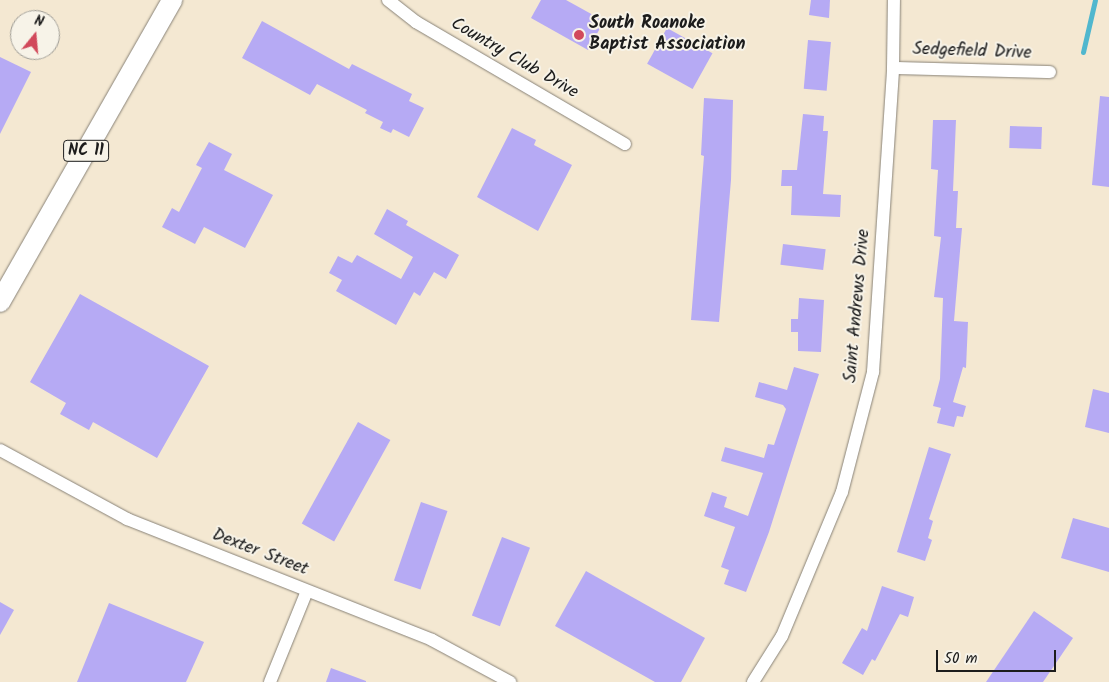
<!DOCTYPE html>
<html>
<head>
<meta charset="utf-8">
<style>
  body { margin:0 }
  #map { position:relative; width:1109px; height:682px; overflow:hidden; background:#f4e8d2; font-family:Kalam,sans-serif }
  div>[style] { position:absolute }
  [style*='--x'] { left:calc(var(--x)*1px); top:calc(var(--y)*1px); width:calc(var(--w)*1px); rotate:calc(var(--a)*1deg) }
  .stream>* { height:5px; margin:-2.5px; padding:0 2.5px; transform-origin:2.5px; border-radius:2.5px; background:#50b7ce }
  .building>* { inset:0; background:#b6aaf4; transform-origin:0 0 }
  .roads { filter:drop-shadow(0 0 1px #888277) drop-shadow(0 0 1px #888277) }
  .minor>* { height:12px; margin:-6px; padding:0 6px; transform-origin:6px; border-radius:6px; background:#fff }
  .primary>* { height:20px; margin:-10px; padding:0 10px; transform-origin:10px; border-radius:10px; background:#fff }
  .dots>* { width:14px; height:14px; translate:-50% -50%; box-sizing:border-box; border:2px solid #f7f3e8; border-radius:50% }
  span { translate:-50% -50%; white-space:nowrap; text-align:center; line-height:1.15; -webkit-text-stroke:4px #f7f3e8; paint-order:stroke }
  .shield-label span { padding:1px 4px; background:#f7f3e8; border:1px solid; border-radius:4px; -webkit-text-stroke-width:0 }
  .shield-label { font-size:16px; color:#1c1c1c; font-weight:700 }
  .poi-label { font-size:18px; color:#1c1c1c; font-weight:700 }
  .left { translate:0 -50%; text-align:left }
  .street-label { font-size:18px; color:#1c1c1c }
  .north { position:absolute; left:10px; top:10px; width:50px; height:50px; box-sizing:border-box; background:#f7f3e8; border:1px solid #9f9d96; border-radius:50%; rotate:17deg; font-size:14px; font-weight:700; line-height:20px; text-align:center; color:#1c1c1c }
  .north::after { content:''; display:block; margin:auto; width:18px; height:22px; background:#d1495b; clip-path:polygon(50% 0,100% 100%,50% 72%,0 100%) }
  .scale { position:absolute; left:936px; top:650px; width:120px; height:22px; box-sizing:border-box; border:2px solid #1c1c1c; border-top:0; padding-left:6px; font-size:15px; line-height:18px; white-space:nowrap; color:#1c1c1c; -webkit-text-stroke:4px #f7f3e8; paint-order:stroke }
</style>
</head>
<body>
<div id="map">
  <div class="stream">
    <div style="--x:1083;--y:52;--w:53;--a:-77"></div>
  </div>
  <div class="building">
    <div style="clip-path:polygon(541px 0,566px 0,604px 21px,588px 50px,531px 18px)"></div>
    <div style="clip-path:polygon(811px 0,830px 0,829px 18px,809px 15px)"></div>
    <div style="clip-path:polygon(262px 21px,349px 69px,352px 64px,412px 94px,409px 101px,424px 108px,409px 137px,393px 129px,391px 133px,380px 128px,383px 122px,365px 113px,367px 110px,317px 84px,310px 95px,242px 58px)"></div>
    <div style="left:667px;top:28px;width:52px;height:41px;rotate:29deg"></div>
    <div style="left:808px;top:40px;width:23px;height:49px;rotate:5deg"></div>
    <div style="clip-path:polygon(0 57px,31px 72px,0 134px)"></div>
    <div style="clip-path:polygon(1100px 96px,1109px 97px,1109px 187px,1092px 185px)"></div>
    <div style="clip-path:polygon(704px 98px,733px 100px,731px 180px,719px 322px,691px 320px,704px 156px,701px 155px)"></div>
    <div style="clip-path:polygon(803px 114px,824px 116px,823px 131px,828px 131px,823px 194px,841px 195px,840px 217px,791px 215px,792px 186px,781px 186px,782px 170px,797px 170px)"></div>
    <div style="clip-path:polygon(933px 120px,956px 120px,953px 191px,958px 191px,956px 228px,962px 228px,954px 321px,968px 322px,966px 368px,963px 367px,953px 402px,966px 406px,963px 417px,957px 416px,954px 427px,937px 423px,941px 408px,933px 406px,940px 379px,943px 298px,934px 297px,941px 237px,934px 236px,938px 170px,931px 169px)"></div>
    <div style="left:1010px;top:126px;width:32px;height:22px;rotate:2deg"></div>
    <div style="clip-path:polygon(512px 128px,536px 140px,534px 145px,572px 165px,538px 231px,477px 197px)"></div>
    <div style="clip-path:polygon(209px 142px,232px 154px,224px 170px,273px 195px,245px 248px,204px 227px,195px 244px,162px 227px,172px 208px,179px 212px,202px 168px,196px 165px)"></div>
    <div style="clip-path:polygon(387px 209px,408px 221px,406px 225px,459px 255px,446px 279px,434px 272px,420px 296px,414px 292px,396px 325px,336px 291px,342px 280px,329px 273px,338px 256px,352px 263px,357px 255px,401px 279px,413px 257px,374px 234px)"></div>
    <div style="left:783px;top:244px;width:43px;height:21px;rotate:7deg"></div>
    <div style="clip-path:polygon(80px 294px,209px 366px,157px 458px,93px 422px,89px 430px,60px 414px,66px 403px,30px 382px)"></div>
    <div style="clip-path:polygon(799px 298px,824px 300px,821px 352px,798px 351px,798px 332px,791px 332px,791px 319px,798px 319px)"></div>
    <div style="clip-path:polygon(794px 367px,819px 374px,769px 532px,746px 592px,724px 584px,729px 570px,721px 567px,735px 527px,704px 516px,712px 492px,727px 497px,724px 507px,748px 516px,763px 473px,721px 461px,725px 447px,764px 458px,768px 444px,774px 445px,786px 409px,783px 405px,755px 397px,759px 382px,787px 390px)"></div>
    <div style="clip-path:polygon(1093px 389px,1109px 393px,1109px 433px,1085px 427px)"></div>
    <div style="left:358px;top:422px;width:37px;height:116px;rotate:29deg"></div>
    <div style="clip-path:polygon(929px 447px,951px 454px,929px 519px,933px 521px,928px 538px,932px 540px,925px 561px,897px 552px)"></div>
    <div style="left:421px;top:502px;width:28px;height:83px;rotate:19deg"></div>
    <div style="clip-path:polygon(1073px 518px,1109px 528px,1109px 572px,1061px 558px)"></div>
    <div style="left:502px;top:537px;width:30px;height:84px;rotate:21deg"></div>
    <div style="clip-path:polygon(586px 571px,705px 638px,681px 682px,655px 682px,555px 626px)"></div>
    <div style="clip-path:polygon(882px 586px,914px 597px,908px 617px,900px 614px,875px 661px,872px 659px,863px 675px,842px 663px,862px 628px,867px 631px)"></div>
    <div style="clip-path:polygon(0 602px,14px 610px,0 635px)"></div>
    <div style="clip-path:polygon(109px 603px,204px 642px,186px 682px,77px 682px)"></div>
    <div style="clip-path:polygon(1034px 611px,1073px 638px,1043px 682px,986px 682px)"></div>
    <div style="clip-path:polygon(331px 668px,366px 681px,366px 682px,326px 682px)"></div>
  </div>
  <div class="roads">
    <div class="minor">
      <div style="--x:388;--y:0;--w:36;--a:38"></div>
      <div style="--x:416;--y:22;--w:242;--a:30.3"></div>
      <div style="--x:893;--y:68;--w:157;--a:1.5"></div>
      <div style="--x:0;--y:450;--w:145;--a:28.5"></div>
      <div style="--x:127;--y:519;--w:328;--a:21.6"></div>
      <div style="--x:432;--y:640;--w:89;--a:28.3"></div>
      <div style="--x:270;--y:682;--w:98;--a:-67.9"></div>
      <div style="--x:753;--y:682;--w:54;--a:-57.8"></div>
      <div style="--x:782;--y:636;--w:156;--a:-67.4"></div>
      <div style="--x:842;--y:492;--w:124;--a:-75.5"></div>
      <div style="--x:873;--y:372;--w:305;--a:-86.2"></div>
      <div style="--x:893;--y:68;--w:68;--a:-89.2"></div>
    </div>
    <div class="primary">
      <div style="--x:0;--y:302;--w:348;--a:-60.3"></div>
    </div>
  </div>
  <div class="dots">
    <div style="left:579px;top:35px;background:#d1495b"></div>
  </div>
  <div class="shield-label">
    <span style="left:86px;top:151px">NC 11</span>
  </div>
  <div class="poi-label">
    <span class="left" style="left:589px;top:35px">South Roanoke<br>Baptist Association</span>
  </div>
  <div class="street-label">
    <span style="left:972px;top:52px;rotate:2deg">Sedgefield Drive</span>
    <span style="left:514px;top:59px;rotate:30deg">Country Club Drive</span>
    <span style="left:858px;top:306px;rotate:-85deg">Saint Andrews Drive</span>
    <span style="left:260px;top:553px;rotate:21deg">Dexter Street</span>
  </div>
  <div class="north">N</div>
  <div class="scale">50 m</div>
</div>
</body>
</html>
